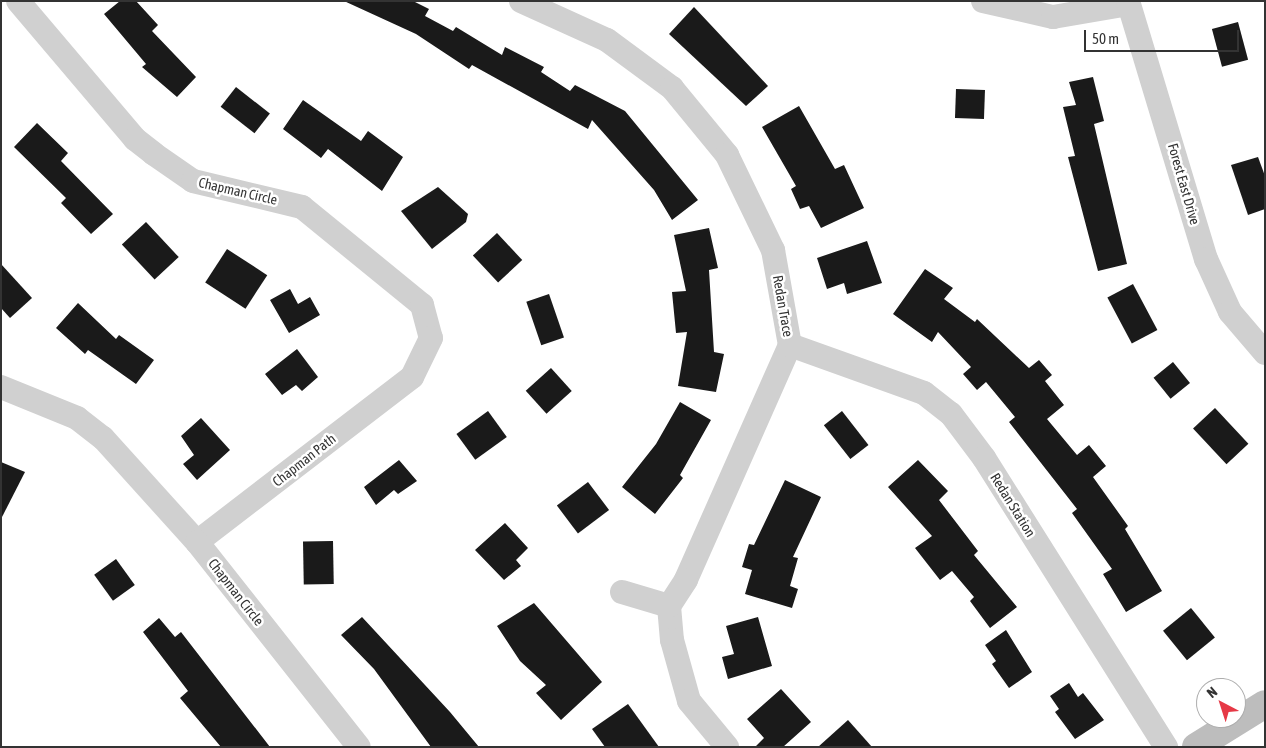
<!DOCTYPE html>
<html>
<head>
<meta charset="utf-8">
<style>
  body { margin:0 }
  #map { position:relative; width:1266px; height:748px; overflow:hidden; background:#fff; font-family:"Asap Condensed",sans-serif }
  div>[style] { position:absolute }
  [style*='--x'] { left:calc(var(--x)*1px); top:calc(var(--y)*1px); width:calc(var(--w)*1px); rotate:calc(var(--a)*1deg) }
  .building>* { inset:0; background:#1a1a1a; transform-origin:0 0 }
  .street>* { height:24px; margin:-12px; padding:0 12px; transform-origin:12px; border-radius:12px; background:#d0d0d0 }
  .secondary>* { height:28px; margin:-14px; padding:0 14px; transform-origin:14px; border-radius:14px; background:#bdbdbd }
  span { translate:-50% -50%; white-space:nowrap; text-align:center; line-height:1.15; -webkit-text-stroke:5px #fff; paint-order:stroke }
  .street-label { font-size:14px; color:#333 }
  .frame { position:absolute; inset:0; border:2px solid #333; pointer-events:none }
  .north { position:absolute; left:1196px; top:678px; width:50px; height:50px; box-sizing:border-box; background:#fff; border:1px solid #adadad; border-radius:50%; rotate:320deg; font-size:14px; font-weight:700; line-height:20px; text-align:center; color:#333 }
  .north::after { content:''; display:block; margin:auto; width:18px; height:22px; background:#e63946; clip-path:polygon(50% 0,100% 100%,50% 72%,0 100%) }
  .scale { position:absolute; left:1084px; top:30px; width:155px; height:22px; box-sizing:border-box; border:2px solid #333; border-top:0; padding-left:6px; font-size:15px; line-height:18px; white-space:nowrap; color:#333; -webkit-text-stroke:4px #fff; paint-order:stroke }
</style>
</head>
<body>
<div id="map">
  <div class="building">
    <div style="clip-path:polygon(120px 1px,136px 1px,158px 25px,152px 31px,196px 77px,177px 97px,142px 67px,146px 64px,104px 14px)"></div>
    <div style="clip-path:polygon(344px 1px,413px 1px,429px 9px,425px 16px,453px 31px,456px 27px,502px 55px,505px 47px,544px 67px,541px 72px,570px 91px,575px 85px,625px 111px,698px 200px,672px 220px,654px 190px,592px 120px,588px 129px,472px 65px,469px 69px,416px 34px)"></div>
    <div style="clip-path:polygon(694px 7px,768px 86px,746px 106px,669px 34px)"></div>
    <div style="left:1238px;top:22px;width:39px;height:27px;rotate:75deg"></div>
    <div style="clip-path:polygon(1093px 77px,1104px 121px,1094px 124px,1127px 264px,1098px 271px,1068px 157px,1075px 156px,1063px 107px,1076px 105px,1069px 82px)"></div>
    <div style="left:236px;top:87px;width:43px;height:25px;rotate:38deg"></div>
    <div style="left:956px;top:89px;width:29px;height:29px;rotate:2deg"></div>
    <div style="clip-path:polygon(303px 100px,361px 141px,368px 131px,403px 157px,382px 191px,328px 149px,321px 158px,283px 129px)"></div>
    <div style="clip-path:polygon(799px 106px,835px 169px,844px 165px,864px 208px,821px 228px,809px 206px,800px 209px,791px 189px,796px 186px,762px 127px)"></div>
    <div style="clip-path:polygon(37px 123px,68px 153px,61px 161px,113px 214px,91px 234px,61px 203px,66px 198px,14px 147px)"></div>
    <div style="clip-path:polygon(1258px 157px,1265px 176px,1265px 209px,1248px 215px,1231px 165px)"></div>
    <div style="clip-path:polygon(438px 187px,468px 214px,466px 222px,432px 249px,401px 211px)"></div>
    <div style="left:146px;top:222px;width:48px;height:33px;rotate:47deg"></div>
    <div style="clip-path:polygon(709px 228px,718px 268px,709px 270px,714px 352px,724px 354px,716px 392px,678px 386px,687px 332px,676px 333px,672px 292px,686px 291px,674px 235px)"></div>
    <div style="left:497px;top:233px;width:37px;height:33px;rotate:47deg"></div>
    <div style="clip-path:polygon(867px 241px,882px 283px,847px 294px,844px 283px,827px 289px,817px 258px)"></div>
    <div style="left:227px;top:249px;width:48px;height:40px;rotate:33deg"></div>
    <div style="clip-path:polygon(1px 264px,32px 298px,10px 318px,1px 308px)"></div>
    <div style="clip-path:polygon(925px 269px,953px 288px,944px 299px,975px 322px,977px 319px,1029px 368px,1039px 360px,1052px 375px,1045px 381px,1064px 405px,1047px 419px,1077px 455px,1089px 445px,1106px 466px,1093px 477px,1128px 526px,1125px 529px,1162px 591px,1126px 612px,1103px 574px,1112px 569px,1072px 513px,1077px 509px,1009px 422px,1015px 417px,986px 382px,977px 390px,963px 374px,971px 367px,938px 332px,932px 342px,893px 314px)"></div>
    <div style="left:1133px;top:284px;width:52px;height:29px;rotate:62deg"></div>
    <div style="clip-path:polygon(290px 289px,298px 304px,310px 297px,320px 315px,289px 333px,270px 300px)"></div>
    <div style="left:549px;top:294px;width:46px;height:24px;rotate:71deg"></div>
    <div style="clip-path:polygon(78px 303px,116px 339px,119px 335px,154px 360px,136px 384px,88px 350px,85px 354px,56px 328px)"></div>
    <div style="clip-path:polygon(297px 349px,318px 377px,302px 391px,296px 385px,282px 395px,265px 374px)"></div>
    <div style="left:1173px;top:362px;width:27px;height:25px;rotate:51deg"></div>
    <div style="left:551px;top:368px;width:31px;height:34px;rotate:48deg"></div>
    <div style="clip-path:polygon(680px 402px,711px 420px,680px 475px,683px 478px,655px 514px,622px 487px,656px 444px)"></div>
    <div style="left:1215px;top:408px;width:49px;height:30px;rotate:47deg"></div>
    <div style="left:488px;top:411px;width:32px;height:39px;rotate:54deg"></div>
    <div style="left:842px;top:411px;width:43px;height:23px;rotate:52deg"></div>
    <div style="clip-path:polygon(201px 418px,230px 450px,197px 480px,183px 464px,194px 455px,181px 436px)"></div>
    <div style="clip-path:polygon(399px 460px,417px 481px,398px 494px,394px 490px,376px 505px,364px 487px)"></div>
    <div style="clip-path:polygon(918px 460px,948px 491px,939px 500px,978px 551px,974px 555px,1017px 607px,990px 628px,970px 601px,974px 597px,952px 571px,940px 580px,915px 548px,932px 536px,888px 487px)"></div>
    <div style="clip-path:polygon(1px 462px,25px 472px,1px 519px)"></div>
    <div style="clip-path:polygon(785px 480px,821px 497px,793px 557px,798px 558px,790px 586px,798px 589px,792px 608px,745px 594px,752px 570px,742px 567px,749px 544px,754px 545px)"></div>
    <div style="left:588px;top:482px;width:35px;height:39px;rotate:53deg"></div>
    <div style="clip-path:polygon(505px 523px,528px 548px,516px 560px,521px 566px,504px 580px,475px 550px)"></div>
    <div style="left:333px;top:541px;width:43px;height:30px;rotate:89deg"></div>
    <div style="left:116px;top:559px;width:32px;height:27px;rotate:54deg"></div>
    <div style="clip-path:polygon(534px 603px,602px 682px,561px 720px,536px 693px,546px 685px,520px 661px,497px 626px)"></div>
    <div style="left:1191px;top:608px;width:38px;height:36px;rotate:51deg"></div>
    <div style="clip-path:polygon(362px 617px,450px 712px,479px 747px,431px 747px,374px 669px,341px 635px)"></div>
    <div style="clip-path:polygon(758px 617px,772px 666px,728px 679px,722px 657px,734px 654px,726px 626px)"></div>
    <div style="clip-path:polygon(159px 618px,175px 637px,181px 632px,270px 747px,221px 747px,180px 698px,188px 691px,143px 632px)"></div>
    <div style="clip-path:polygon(1006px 630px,1032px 672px,1009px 688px,992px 664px,996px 661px,985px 645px)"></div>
    <div style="clip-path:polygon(1069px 683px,1078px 697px,1083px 693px,1104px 720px,1075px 739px,1055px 712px,1059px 709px,1050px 696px)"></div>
    <div style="clip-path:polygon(781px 689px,811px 722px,783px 747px,755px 747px,764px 738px,747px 719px)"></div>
    <div style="clip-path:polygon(628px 704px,659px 747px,605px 747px,592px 729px)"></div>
    <div style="clip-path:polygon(848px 720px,872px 747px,818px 747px)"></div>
  </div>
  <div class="street">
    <div style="--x:18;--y:1;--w:181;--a:49.7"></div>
    <div style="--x:135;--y:139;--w:24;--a:38"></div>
    <div style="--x:154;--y:154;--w:47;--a:34.7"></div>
    <div style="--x:193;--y:181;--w:112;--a:13.4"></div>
    <div style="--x:302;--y:207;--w:155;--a:39.2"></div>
    <div style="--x:422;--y:305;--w:34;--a:75"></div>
    <div style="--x:431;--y:338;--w:43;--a:116"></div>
    <div style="--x:412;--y:377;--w:271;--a:142.5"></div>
    <div style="--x:521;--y:1;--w:94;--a:24.4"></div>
    <div style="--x:607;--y:40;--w:81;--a:36.4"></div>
    <div style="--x:672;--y:88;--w:87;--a:50.6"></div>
    <div style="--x:727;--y:155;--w:106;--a:64.2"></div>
    <div style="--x:773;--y:250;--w:97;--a:79.9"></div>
    <div style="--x:790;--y:345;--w:257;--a:113.9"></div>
    <div style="--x:686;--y:580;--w:31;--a:123"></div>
    <div style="--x:669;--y:606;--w:34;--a:85"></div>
    <div style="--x:672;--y:640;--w:63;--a:74.4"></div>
    <div style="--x:689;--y:701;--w:60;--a:50.4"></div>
    <div style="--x:983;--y:1;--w:72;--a:12.9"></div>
    <div style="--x:1053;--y:17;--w:77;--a:-9.7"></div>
    <div style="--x:1128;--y:1;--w:270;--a:73.2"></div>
    <div style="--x:1206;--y:259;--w:58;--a:65.6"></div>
    <div style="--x:1230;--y:312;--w:54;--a:49.5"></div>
    <div style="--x:790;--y:345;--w:142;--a:19.7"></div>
    <div style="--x:924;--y:393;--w:34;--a:38"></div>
    <div style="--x:951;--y:414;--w:55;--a:53.1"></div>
    <div style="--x:984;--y:458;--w:342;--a:57.8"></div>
    <div style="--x:1;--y:387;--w:82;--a:22.2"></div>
    <div style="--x:77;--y:418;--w:33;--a:38"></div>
    <div style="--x:103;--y:438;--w:140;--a:47.9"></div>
    <div style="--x:197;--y:542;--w:261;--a:51.7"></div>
    <div style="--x:622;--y:592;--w:49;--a:16.6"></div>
  </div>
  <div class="secondary">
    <div style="--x:1196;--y:747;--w:81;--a:-31.9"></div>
  </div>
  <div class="street-label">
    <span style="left:1184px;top:184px;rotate:74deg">Forest East Drive</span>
    <span style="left:238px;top:191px;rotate:13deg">Chapman Circle</span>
    <span style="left:783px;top:306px;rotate:80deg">Redan Trace</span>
    <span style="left:304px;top:460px;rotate:-38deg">Chapman Path</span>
    <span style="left:1013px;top:505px;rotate:58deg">Redan Station</span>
    <span style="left:236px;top:592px;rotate:52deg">Chapman Circle</span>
  </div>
  <div class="frame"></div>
  <div class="north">N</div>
  <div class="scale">50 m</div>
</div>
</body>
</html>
